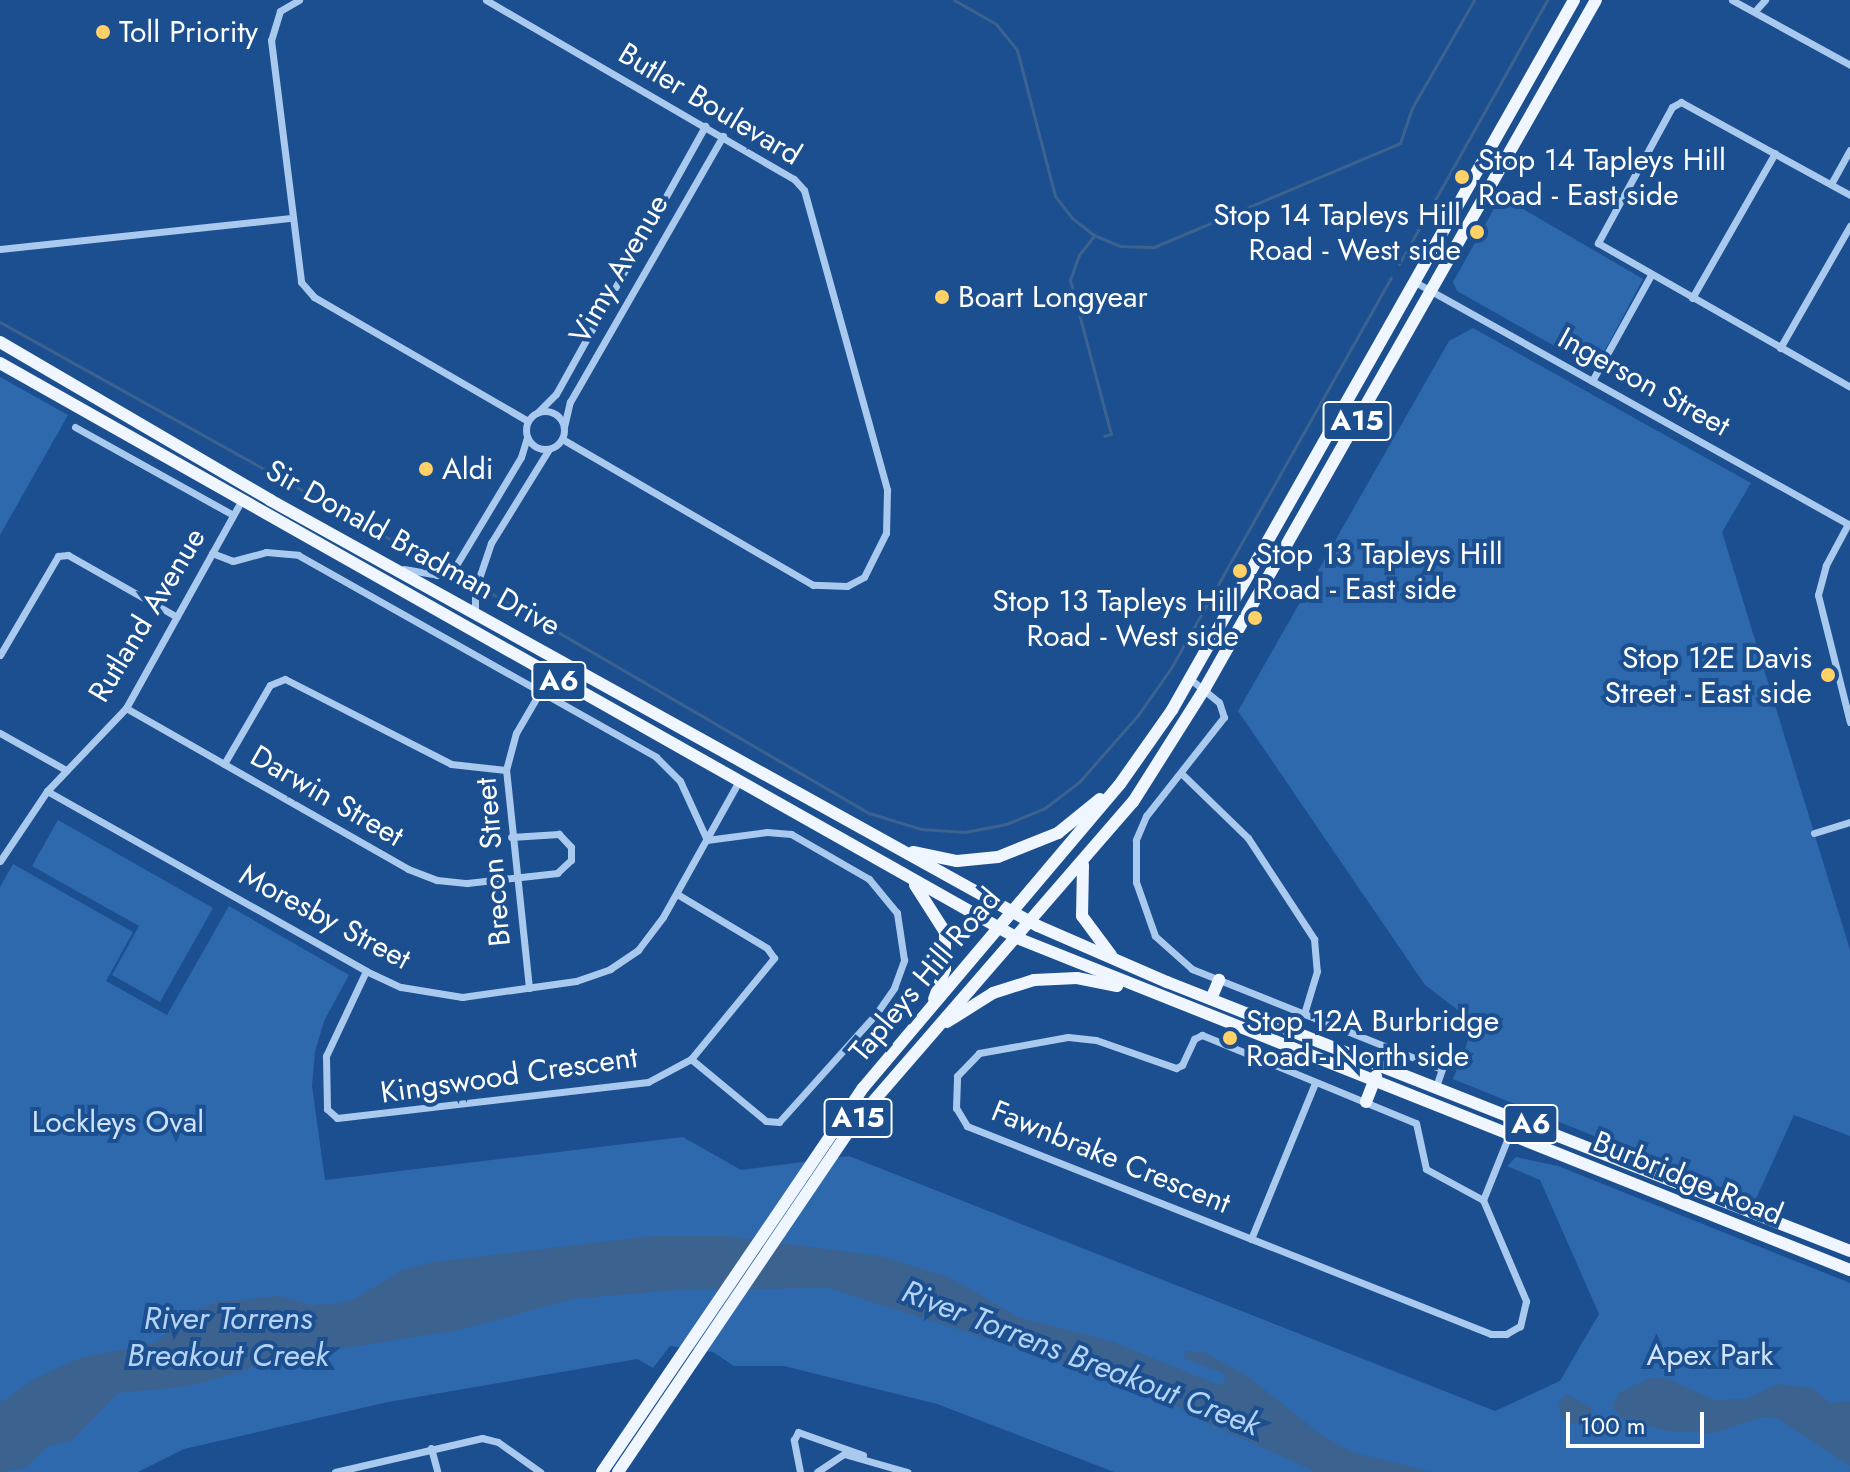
<!DOCTYPE html>
<html>
<head>
<meta charset="utf-8">
<style>
  body { margin:0 }
  #map { position:relative; width:1850px; height:1472px; overflow:hidden; background:#1b4f8f; font-family:Jost,sans-serif }
  div>[style] { position:absolute }
  [style*='--x'] { left:calc(var(--x)*1px); top:calc(var(--y)*1px); width:calc(var(--w)*1px); rotate:calc(var(--a)*1deg) }
  .green>* { inset:0; background:#2e69ad }
  .water>* { inset:0; background:#3c6290 }
  .stream>* { height:3px; margin:-1.5px; padding:0 1.5px; transform-origin:1.5px; border-radius:1.5px; background:#3c6290 }
  .street>* { height:7px; margin:-3.5px; padding:0 3.5px; transform-origin:3.5px; border-radius:3.5px; background:#a9c9ee }
  .street>.ring { margin:-3.5px; padding:0; box-sizing:content-box; background:none; border:7px solid #a9c9ee; border-radius:50% }
  .primary>* { height:12px; margin:-6px; padding:0 6px; transform-origin:6px; border-radius:6px; background:#f0f6ff }
  .dots>* { width:22px; height:22px; translate:-50% -50%; box-sizing:border-box; border:4px solid #1b4f8f; border-radius:50% }
  span { translate:-50% -50%; white-space:nowrap; text-align:center; line-height:1.15; -webkit-text-stroke:8px #1b4f8f; paint-order:stroke }
  .shield-label span { padding:2px 6px; background:#1b4f8f; border:2px solid; border-radius:6px; -webkit-text-stroke-width:0 }
  .shield-label { font-size:28px; color:#fff; font-weight:700 }
  .poi-label { font-size:30px; color:#fff }
  .left { translate:0 -50%; text-align:left }
  .right { translate:-100% -50%; text-align:right }
  .street-label { font-size:30px; color:#fff }
  .park-label { font-size:30px; color:#cfe3fa }
  .water-label { font-size:32px; color:#b5d3f5; font-style:italic }
  .scale { position:absolute; left:1566px; top:1412px; width:138px; height:36px; box-sizing:border-box; border:4px solid #fff; border-top:0; padding-left:10px; font-size:24px; line-height:28px; white-space:nowrap; color:#fff; -webkit-text-stroke:6px #1b4f8f; paint-order:stroke }
</style>
</head>
<body>
<div id="map">
  <div class="green">
    <div style="clip-path:polygon(1501px 196px,1643px 279px,1595px 369px,1457px 291px,1453px 282px)"></div>
    <div style="clip-path:polygon(1473px 328px,1751px 483px,1722px 532px,1850px 950px,1850px 1136px,1794px 1115px,1755px 1201px,1453px 1079px,1475px 1023px,1425px 985px,1238px 711px,1449px 341px)"></div>
    <div style="clip-path:polygon(0 377px,68px 415px,0 535px)"></div>
    <div style="clip-path:polygon(58px 820px,213px 908px,160px 1002px,112px 975px,139px 926px,32px 866px)"></div>
    <div style="clip-path:polygon(13px 864px,133px 932px,106px 981px,167px 1015px,229px 906px,349px 975px,324px 1021px,315px 1052px,312px 1086px,325px 1180px,683px 1137px,741px 1170px,849px 1156px,1495px 1411px,1560px 1381px,1599px 1314px,1540px 1180px,1507px 1166px,1516px 1157px,1558px 1166px,1850px 1283px,1850px 1472px,1114px 1472px,937px 1404px,784px 1366px,734px 1366px,713px 1352px,670px 1346px,653px 1368px,637px 1359px,388px 1402px,184px 1449px,138px 1472px,0 1472px,0 887px)"></div>
  </div>
  <div class="water">
    <div style="clip-path:polygon(651px 1236px,726px 1236px,880px 1256px,951px 1278px,1018px 1317px,1113px 1342px,1219px 1385px,1226px 1380px,1223px 1373px,1185px 1359px,1184px 1351px,1204px 1352px,1249px 1377px,1320px 1434px,1352px 1452px,1432px 1472px,1317px 1472px,1196px 1418px,1150px 1390px,828px 1288px,676px 1290px,572px 1299px,460px 1330px,294px 1356px,190px 1386px,118px 1393px,72px 1440px,47px 1447px,26px 1468px,0 1472px,0 1403px,36px 1378px,80px 1358px,155px 1343px,195px 1310px,217px 1302px,278px 1296px,312px 1305px,334px 1304px,355px 1299px,402px 1270px,434px 1262px)"></div>
    <div style="clip-path:polygon(1650px 1378px,1668px 1379px,1714px 1400px,1746px 1399px,1777px 1384px,1812px 1388px,1830px 1403px,1850px 1401px,1850px 1466px,1777px 1418px,1763px 1417px,1713px 1433px,1669px 1431px,1623px 1420px,1613px 1407px,1618px 1393px)"></div>
    <div style="clip-path:polygon(1566px 1394px,1591px 1407px,1593px 1422px,1572px 1424px,1562px 1418px,1558px 1405px)"></div>
  </div>
  <div class="stream">
    <div style="--x:954;--y:0;--w:48;--a:29.7"></div>
    <div style="--x:996;--y:24;--w:33;--a:51"></div>
    <div style="--x:1017;--y:50;--w:151;--a:75.4"></div>
    <div style="--x:1055;--y:196;--w:28;--a:52"></div>
    <div style="--x:1072;--y:218;--w:28;--a:38"></div>
    <div style="--x:1094;--y:235;--w:28;--a:23"></div>
    <div style="--x:1120;--y:246;--w:34;--a:2"></div>
    <div style="--x:1154;--y:247;--w:267;--a:-22.9"></div>
    <div style="--x:1400;--y:143;--w:37;--a:-71"></div>
    <div style="--x:1412;--y:108;--w:125;--a:-60.1"></div>
    <div style="--x:1093;--y:237;--w:23;--a:128"></div>
    <div style="--x:1079;--y:255;--w:27;--a:110"></div>
    <div style="--x:1070;--y:280;--w:159;--a:75.1"></div>
    <div style="--x:1111;--y:434;--w:7;--a:164"></div>
    <div style="--x:1399;--y:264;--w:303;--a:-60.7"></div>
    <div style="--x:0;--y:322;--w:493;--a:29.1"></div>
    <div style="--x:489;--y:592;--w:440;--a:30.2"></div>
    <div style="--x:869;--y:813;--w:54;--a:17.1"></div>
    <div style="--x:921;--y:829;--w:44;--a:3.9"></div>
    <div style="--x:965;--y:832;--w:42;--a:-11"></div>
    <div style="--x:1006;--y:824;--w:42;--a:-22.3"></div>
    <div style="--x:1045;--y:808;--w:43;--a:-37.4"></div>
    <div style="--x:1079;--y:782;--w:89;--a:-48.6"></div>
    <div style="--x:1138;--y:715;--w:57;--a:-54.9"></div>
    <div style="--x:1171;--y:668;--w:448;--a:-60.6"></div>
  </div>
  <div class="street">
    <div style="--x:299;--y:0;--w:22;--a:150"></div>
    <div style="--x:280;--y:11;--w:30;--a:107"></div>
    <div style="--x:271;--y:40;--w:244;--a:82.9"></div>
    <div style="--x:301;--y:282;--w:20;--a:49"></div>
    <div style="--x:314;--y:297;--w:247;--a:30.1"></div>
    <div style="--x:486;--y:0;--w:356;--a:30.2"></div>
    <div style="--x:794;--y:179;--w:15;--a:48"></div>
    <div style="--x:804;--y:190;--w:311;--a:74.5"></div>
    <div style="--x:887;--y:490;--w:43;--a:91.3"></div>
    <div style="--x:886;--y:533;--w:49;--a:116.6"></div>
    <div style="--x:864;--y:577;--w:19;--a:152"></div>
    <div style="--x:847;--y:586;--w:34;--a:-178"></div>
    <div style="--x:813;--y:585;--w:290;--a:-149.8"></div>
    <div style="--x:1732;--y:0;--w:135;--a:28.8"></div>
    <div style="--x:1755;--y:11;--w:15;--a:-48"></div>
    <div style="--x:1831;--y:184;--w:39;--a:-61"></div>
    <div style="--x:1850;--y:195;--w:193;--a:-151.2"></div>
    <div style="--x:1681;--y:102;--w:10;--a:151"></div>
    <div style="--x:1672;--y:107;--w:155;--a:118.6"></div>
    <div style="--x:1598;--y:243;--w:290;--a:29.7"></div>
    <div style="--x:0;--y:249;--w:293;--a:-6.1"></div>
    <div style="--x:1415;--y:282;--w:498;--a:29.2"></div>
    <div style="--x:1692;--y:298;--w:167;--a:-60.2"></div>
    <div style="--x:1780;--y:348;--w:141;--a:-60.2"></div>
    <div style="--x:1592;--y:381;--w:121;--a:-60.9"></div>
    <div class="ring" style="left:526px;top:411px;width:31px;height:31px"></div>
    <div style="--x:538;--y:412;--w:25;--a:-45"></div>
    <div style="--x:556;--y:394;--w:307;--a:-60.9"></div>
    <div style="--x:75;--y:427;--w:181;--a:29.1"></div>
    <div style="--x:564;--y:427;--w:26;--a:-77"></div>
    <div style="--x:570;--y:402;--w:307;--a:-60.1"></div>
    <div style="--x:1848;--y:524;--w:47;--a:118.2"></div>
    <div style="--x:1826;--y:565;--w:31;--a:105"></div>
    <div style="--x:1818;--y:595;--w:131;--a:75.9"></div>
    <div style="--x:212;--y:553;--w:22;--a:21"></div>
    <div style="--x:233;--y:561;--w:34;--a:-15"></div>
    <div style="--x:266;--y:552;--w:32;--a:5"></div>
    <div style="--x:298;--y:555;--w:411;--a:29.4"></div>
    <div style="--x:656;--y:757;--w:34;--a:45"></div>
    <div style="--x:680;--y:781;--w:65;--a:65.4"></div>
    <div style="--x:404;--y:569;--w:34;--a:10"></div>
    <div style="--x:437;--y:575;--w:20;--a:-24"></div>
    <div style="--x:455;--y:567;--w:128;--a:-59"></div>
    <div style="--x:521;--y:457;--w:21;--a:-73"></div>
    <div style="--x:475;--y:613;--w:23;--a:-90"></div>
    <div style="--x:475;--y:590;--w:50;--a:-71.2"></div>
    <div style="--x:491;--y:543;--w:110;--a:-58.3"></div>
    <div style="--x:0;--y:655;--w:115;--a:-59.6"></div>
    <div style="--x:58;--y:556;--w:10;--a:-6"></div>
    <div style="--x:68;--y:555;--w:125;--a:29.6"></div>
    <div style="--x:1189;--y:678;--w:38;--a:39"></div>
    <div style="--x:1219;--y:702;--w:16;--a:72"></div>
    <div style="--x:1224;--y:717;--w:126;--a:128.2"></div>
    <div style="--x:1146;--y:816;--w:26;--a:113"></div>
    <div style="--x:1136;--y:840;--w:42;--a:90"></div>
    <div style="--x:1136;--y:882;--w:57;--a:70.6"></div>
    <div style="--x:1155;--y:936;--w:50;--a:41.7"></div>
    <div style="--x:1192;--y:969;--w:269;--a:21.8"></div>
    <div style="--x:1442;--y:1069;--w:18;--a:109"></div>
    <div style="--x:126;--y:708;--w:325;--a:29.7"></div>
    <div style="--x:408;--y:869;--w:31;--a:21"></div>
    <div style="--x:437;--y:880;--w:30;--a:6"></div>
    <div style="--x:467;--y:883;--w:91;--a:-6.3"></div>
    <div style="--x:557;--y:873;--w:19;--a:-43"></div>
    <div style="--x:571;--y:860;--w:13;--a:-90"></div>
    <div style="--x:571;--y:847;--w:18;--a:-133"></div>
    <div style="--x:559;--y:834;--w:48;--a:176.4"></div>
    <div style="--x:0;--y:733;--w:76;--a:29.3"></div>
    <div style="--x:224;--y:764;--w:91;--a:-59.8"></div>
    <div style="--x:270;--y:685;--w:16;--a:-22"></div>
    <div style="--x:285;--y:679;--w:186;--a:27.1"></div>
    <div style="--x:451;--y:764;--w:55;--a:6.2"></div>
    <div style="--x:1182;--y:774;--w:92;--a:44.1"></div>
    <div style="--x:1248;--y:838;--w:121;--a:56.8"></div>
    <div style="--x:1314;--y:939;--w:32;--a:85"></div>
    <div style="--x:1317;--y:971;--w:45;--a:106.8"></div>
    <div style="--x:47;--y:791;--w:366;--a:29.4"></div>
    <div style="--x:366;--y:971;--w:38;--a:25"></div>
    <div style="--x:401;--y:987;--w:62;--a:9.3"></div>
    <div style="--x:462;--y:997;--w:115;--a:-8"></div>
    <div style="--x:576;--y:981;--w:36;--a:-19"></div>
    <div style="--x:610;--y:969;--w:34;--a:-34"></div>
    <div style="--x:638;--y:950;--w:41;--a:-52.9"></div>
    <div style="--x:663;--y:917;--w:156;--a:-60.8"></div>
    <div style="--x:1814;--y:833;--w:38;--a:-17"></div>
    <div style="--x:0;--y:861;--w:84;--a:-56.1"></div>
    <div style="--x:47;--y:791;--w:115;--a:-46.4"></div>
    <div style="--x:126;--y:708;--w:237;--a:-60.9"></div>
    <div style="--x:366;--y:971;--w:94;--a:115.2"></div>
    <div style="--x:326;--y:1056;--w:53;--a:88.9"></div>
    <div style="--x:327;--y:1109;--w:13;--a:42"></div>
    <div style="--x:337;--y:1118;--w:313;--a:-6.6"></div>
    <div style="--x:648;--y:1082;--w:49;--a:-28.1"></div>
    <div style="--x:691;--y:1059;--w:131;--a:-50.6"></div>
    <div style="--x:774;--y:958;--w:12;--a:-125"></div>
    <div style="--x:767;--y:948;--w:105;--a:-149"></div>
    <div style="--x:529;--y:988;--w:219;--a:-96"></div>
    <div style="--x:506;--y:770;--w:38;--a:-75"></div>
    <div style="--x:516;--y:733;--w:48;--a:-59.7"></div>
    <div style="--x:1202;--y:1035;--w:231;--a:22.4"></div>
    <div style="--x:1416;--y:1123;--w:47;--a:77.7"></div>
    <div style="--x:1426;--y:1169;--w:65;--a:28.5"></div>
    <div style="--x:1483;--y:1200;--w:110;--a:66.9"></div>
    <div style="--x:1526;--y:1301;--w:26;--a:103"></div>
    <div style="--x:1520;--y:1326;--w:16;--a:150"></div>
    <div style="--x:1506;--y:1334;--w:15;--a:180"></div>
    <div style="--x:1491;--y:1334;--w:564;--a:-158.35"></div>
    <div style="--x:967;--y:1126;--w:21;--a:-121"></div>
    <div style="--x:956;--y:1108;--w:32;--a:-88"></div>
    <div style="--x:957;--y:1076;--w:32;--a:-46"></div>
    <div style="--x:979;--y:1053;--w:90;--a:-10.2"></div>
    <div style="--x:1068;--y:1037;--w:28;--a:6"></div>
    <div style="--x:1096;--y:1040;--w:85;--a:19.3"></div>
    <div style="--x:1176;--y:1068;--w:7;--a:-27"></div>
    <div style="--x:1182;--y:1065;--w:29;--a:-65"></div>
    <div style="--x:1194;--y:1039;--w:9;--a:-27"></div>
    <div style="--x:691;--y:1059;--w:97;--a:39.6"></div>
    <div style="--x:766;--y:1121;--w:13;--a:4"></div>
    <div style="--x:779;--y:1122;--w:145;--a:-48.1"></div>
    <div style="--x:876;--y:1014;--w:32;--a:-55"></div>
    <div style="--x:894;--y:988;--w:30;--a:-70"></div>
    <div style="--x:904;--y:960;--w:48;--a:-98.5"></div>
    <div style="--x:897;--y:913;--w:44;--a:-129.5"></div>
    <div style="--x:869;--y:879;--w:90;--a:-150"></div>
    <div style="--x:791;--y:834;--w:24;--a:-175"></div>
    <div style="--x:767;--y:832;--w:61;--a:172.4"></div>
    <div style="--x:1483;--y:1200;--w:70;--a:-68.2"></div>
    <div style="--x:1251;--y:1239;--w:169;--a:-67.7"></div>
    <div style="--x:431;--y:1448;--w:24;--a:75"></div>
    <div style="--x:335;--y:1472;--w:151;--a:-13"></div>
    <div style="--x:482;--y:1438;--w:16;--a:14"></div>
    <div style="--x:498;--y:1442;--w:52;--a:35.5"></div>
    <div style="--x:800;--y:1472;--w:33;--a:-101"></div>
    <div style="--x:794;--y:1440;--w:9;--a:-63"></div>
    <div style="--x:798;--y:1432;--w:69;--a:19.5"></div>
    <div style="--x:817;--y:1472;--w:32;--a:-34"></div>
    <div style="--x:844;--y:1454;--w:66;--a:15.9"></div>
  </div>
  <div class="primary">
    <div style="--x:0;--y:342;--w:313;--a:30.3"></div>
    <div style="--x:270;--y:500;--w:878;--a:29.02"></div>
    <div style="--x:1038;--y:926;--w:141;--a:23.5"></div>
    <div style="--x:1167;--y:982;--w:734;--a:21.5"></div>
    <div style="--x:0;--y:363;--w:1168;--a:29.48"></div>
    <div style="--x:1017;--y:938;--w:897;--a:21.73"></div>
    <div style="--x:913;--y:852;--w:45;--a:11.6"></div>
    <div style="--x:957;--y:861;--w:41;--a:-5.6"></div>
    <div style="--x:998;--y:857;--w:65;--a:-21.8"></div>
    <div style="--x:1058;--y:833;--w:54;--a:-39"></div>
    <div style="--x:1083;--y:865;--w:51;--a:91.1"></div>
    <div style="--x:1082;--y:916;--w:49;--a:53.4"></div>
    <div style="--x:915;--y:885;--w:56;--a:57.4"></div>
    <div style="--x:945;--y:932;--w:37;--a:90"></div>
    <div style="--x:945;--y:969;--w:32;--a:110"></div>
    <div style="--x:1211;--y:999;--w:21;--a:-67"></div>
    <div style="--x:947;--y:1022;--w:54;--a:-32.2"></div>
    <div style="--x:993;--y:993;--w:43;--a:-17.6"></div>
    <div style="--x:1034;--y:980;--w:43;--a:-2.7"></div>
    <div style="--x:1077;--y:978;--w:41;--a:11.3"></div>
    <div style="--x:1366;--y:1102;--w:28;--a:-69"></div>
    <div style="--x:602;--y:1472;--w:464;--a:-55.8"></div>
    <div style="--x:863;--y:1088;--w:398;--a:-49.8"></div>
    <div style="--x:1120;--y:784;--w:90;--a:-54.9"></div>
    <div style="--x:1172;--y:710;--w:816;--a:-60.48"></div>
    <div style="--x:618;--y:1472;--w:418;--a:-55.9"></div>
    <div style="--x:852;--y:1126;--w:429;--a:-49.1"></div>
    <div style="--x:1133;--y:802;--w:135;--a:-57.7"></div>
    <div style="--x:1205;--y:688;--w:791;--a:-60.39"></div>
  </div>
  <div class="dots">
    <div style="left:103px;top:32px;background:#ffd166"></div>
    <div style="left:1462px;top:177px;background:#ffd166"></div>
    <div style="left:1477px;top:232px;background:#ffd166"></div>
    <div style="left:942px;top:297px;background:#ffd166"></div>
    <div style="left:426px;top:469px;background:#ffd166"></div>
    <div style="left:1240px;top:571px;background:#ffd166"></div>
    <div style="left:1255px;top:618px;background:#ffd166"></div>
    <div style="left:1828px;top:675px;background:#ffd166"></div>
    <div style="left:1230px;top:1038px;background:#ffd166"></div>
  </div>
  <div class="shield-label">
    <span style="left:1357px;top:421px">A15</span>
    <span style="left:559px;top:681px">A6</span>
    <span style="left:858px;top:1118px">A15</span>
    <span style="left:1531px;top:1124px">A6</span>
  </div>
  <div class="poi-label">
    <span class="left" style="left:119px;top:32px">Toll Priority</span>
    <span class="left" style="left:1478px;top:177px">Stop 14 Tapleys Hill<br>Road - East side</span>
    <span class="right" style="left:1461px;top:232px">Stop 14 Tapleys Hill<br>Road - West side</span>
    <span class="left" style="left:958px;top:297px">Boart Longyear</span>
    <span class="left" style="left:442px;top:469px">Aldi</span>
    <span class="left" style="left:1256px;top:571px">Stop 13 Tapleys Hill<br>Road - East side</span>
    <span class="right" style="left:1239px;top:618px">Stop 13 Tapleys Hill<br>Road - West side</span>
    <span class="right" style="left:1812px;top:675px">Stop 12E Davis<br>Street - East side</span>
    <span class="left" style="left:1246px;top:1038px">Stop 12A Burbridge<br>Road - North side</span>
  </div>
  <div class="street-label">
    <span style="left:710px;top:104px;rotate:31deg">Butler Boulevard</span>
    <span style="left:619px;top:269px;rotate:-60deg">Vimy Avenue</span>
    <span style="left:1644px;top:382px;rotate:29deg">Ingerson Street</span>
    <span style="left:413px;top:548px;rotate:29deg">Sir Donald Bradman Drive</span>
    <span style="left:147px;top:615px;rotate:-59deg">Rutland Avenue</span>
    <span style="left:327px;top:796px;rotate:30deg">Darwin Street</span>
    <span style="left:493px;top:862px;rotate:-95deg">Brecon Street</span>
    <span style="left:325px;top:917px;rotate:28deg">Moresby Street</span>
    <span style="left:925px;top:975px;rotate:-50deg">Tapleys Hill Road</span>
    <span style="left:509px;top:1075px;rotate:-8deg">Kingswood Crescent</span>
    <span style="left:1111px;top:1157px;rotate:22deg">Fawnbrake Crescent</span>
    <span style="left:1688px;top:1178px;rotate:22deg">Burbridge Road</span>
  </div>
  <div class="park-label">
    <span style="left:118px;top:1122px">Lockleys Oval</span>
    <span style="left:1710px;top:1355px">Apex Park</span>
  </div>
  <div class="water-label">
    <span style="left:228px;top:1337px">River Torrens<br>Breakout Creek</span>
    <span style="left:1081px;top:1358px;rotate:21deg">River Torrens Breakout Creek</span>
  </div>
  <div class="scale">100 m</div>
</div>
</body>
</html>
